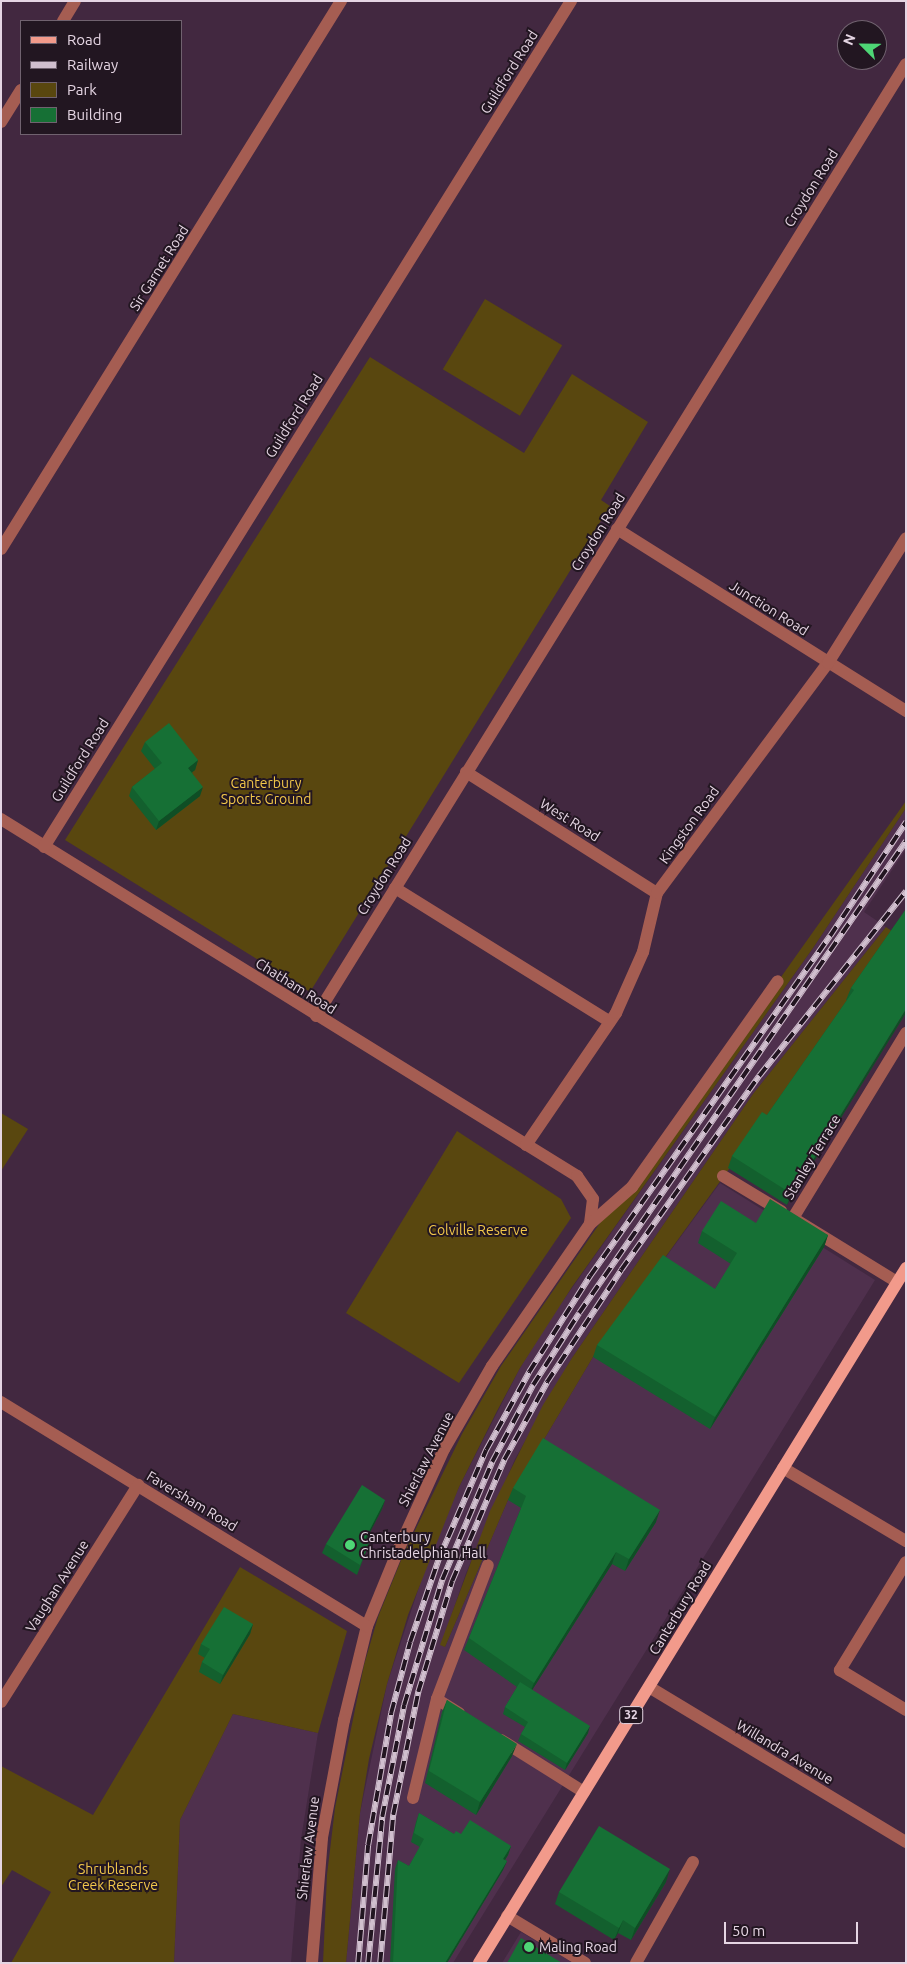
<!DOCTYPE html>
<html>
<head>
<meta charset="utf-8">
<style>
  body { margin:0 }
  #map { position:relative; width:907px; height:1964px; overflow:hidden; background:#422840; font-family:Ubuntu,sans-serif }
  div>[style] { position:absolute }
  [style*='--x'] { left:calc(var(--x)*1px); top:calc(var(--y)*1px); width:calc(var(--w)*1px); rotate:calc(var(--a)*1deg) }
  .built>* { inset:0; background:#4f304d }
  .green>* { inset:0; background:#59470f; transform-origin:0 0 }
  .minor>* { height:12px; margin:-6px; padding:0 6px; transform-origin:6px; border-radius:6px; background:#a55d52 }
  .major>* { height:12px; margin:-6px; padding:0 6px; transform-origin:6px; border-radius:6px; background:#f29a8b }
  .rail>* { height:5.5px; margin-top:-2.75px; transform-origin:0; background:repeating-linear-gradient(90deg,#221621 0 11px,#d0bfce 0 22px); box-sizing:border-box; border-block:1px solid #d0bfce }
  .wall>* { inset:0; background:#13602e }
  .shaded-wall>* { inset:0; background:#0f4e25 }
  .building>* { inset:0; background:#167035 }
  .dots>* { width:14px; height:14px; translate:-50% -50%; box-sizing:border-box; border:2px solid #221621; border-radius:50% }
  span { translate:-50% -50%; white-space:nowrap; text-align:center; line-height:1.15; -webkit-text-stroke:4px #221621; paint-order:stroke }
  .shield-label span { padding:1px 4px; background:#221621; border:1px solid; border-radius:4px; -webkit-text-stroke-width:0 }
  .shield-label { font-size:12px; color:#e5d5e3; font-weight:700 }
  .street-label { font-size:14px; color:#e5d5e3 }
  .park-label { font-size:14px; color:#f2c74a }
  .poi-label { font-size:14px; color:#e5d5e3 }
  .left { translate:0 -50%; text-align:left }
  .frame { position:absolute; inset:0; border:2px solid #e5d5e3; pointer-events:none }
  .legend { position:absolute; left:20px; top:20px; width:162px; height:115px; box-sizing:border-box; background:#221621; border:1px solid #70626f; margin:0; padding:6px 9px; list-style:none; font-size:15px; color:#e5d5e3 }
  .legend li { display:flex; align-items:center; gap:10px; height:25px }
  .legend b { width:25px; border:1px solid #70626f }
  .north { position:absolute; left:837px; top:20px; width:50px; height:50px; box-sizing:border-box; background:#221621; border:1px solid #70626f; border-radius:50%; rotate:293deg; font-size:14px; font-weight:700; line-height:20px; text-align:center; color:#e5d5e3 }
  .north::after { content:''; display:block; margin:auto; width:18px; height:22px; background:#4ed676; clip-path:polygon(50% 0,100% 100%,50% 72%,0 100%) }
  .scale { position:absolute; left:724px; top:1922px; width:134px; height:22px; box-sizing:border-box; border:2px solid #e5d5e3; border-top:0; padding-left:6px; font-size:15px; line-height:18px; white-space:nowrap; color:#e5d5e3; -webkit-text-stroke:4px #221621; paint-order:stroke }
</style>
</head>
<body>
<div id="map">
  <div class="built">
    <div style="clip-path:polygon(906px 808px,906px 849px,864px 912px,886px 927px,753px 1094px,572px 1358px,515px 1459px,466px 1573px,441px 1645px,445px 1647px,508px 1500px,593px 1357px,720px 1183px,875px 1280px,453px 1963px,346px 1963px,360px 1813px,387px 1684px,428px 1560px,459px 1487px,520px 1368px,550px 1319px,813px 948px)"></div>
    <div style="clip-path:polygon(233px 1714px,318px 1733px,301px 1839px,291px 1963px,174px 1963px,180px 1820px)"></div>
    <div style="clip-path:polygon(521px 1932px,573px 1963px,502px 1963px)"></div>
  </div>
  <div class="green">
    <div style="left:485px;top:299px;width:90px;height:82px;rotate:31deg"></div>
    <div style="clip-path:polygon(370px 357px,524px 453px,572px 374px,648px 422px,601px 500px,610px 506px,310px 992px,65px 840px)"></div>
    <div style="clip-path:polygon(906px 801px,906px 808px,813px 948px,572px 1287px,520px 1368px,497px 1411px,459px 1487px,408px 1615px,387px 1684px,369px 1759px,360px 1813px,346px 1963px,323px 1963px,327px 1875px,335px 1808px,364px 1665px,378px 1617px,404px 1553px,462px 1434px,501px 1366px,627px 1184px,632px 1187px)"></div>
    <div style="clip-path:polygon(886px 927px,893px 932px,847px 1000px,850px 1002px,593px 1357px,508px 1500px,445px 1647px,440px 1645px,490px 1511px,543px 1405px,572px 1358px,753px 1094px)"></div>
    <div style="clip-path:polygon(1px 1113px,28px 1129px,1px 1171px)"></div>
    <div style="clip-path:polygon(457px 1131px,561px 1199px,571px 1218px,459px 1383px,346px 1313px)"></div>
    <div style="clip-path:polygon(240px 1567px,347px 1631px,318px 1733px,233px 1714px,180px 1820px,174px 1963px,11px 1963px,51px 1892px,12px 1870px,1px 1887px,1px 1766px,93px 1815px)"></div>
  </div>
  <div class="minor">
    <div style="--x:63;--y:21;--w:23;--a:-59"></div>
    <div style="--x:1;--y:122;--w:38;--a:-58"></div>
    <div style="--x:617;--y:529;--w:342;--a:32.2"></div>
    <div style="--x:1;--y:549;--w:645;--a:-58.18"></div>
    <div style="--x:466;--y:772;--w:226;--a:32.4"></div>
    <div style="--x:1;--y:819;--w:678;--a:31.79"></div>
    <div style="--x:577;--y:1176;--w:28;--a:55"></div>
    <div style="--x:593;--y:1199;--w:25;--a:97"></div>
    <div style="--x:590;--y:1224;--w:173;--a:124.6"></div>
    <div style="--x:492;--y:1366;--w:96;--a:120"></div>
    <div style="--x:444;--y:1449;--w:109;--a:114.4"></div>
    <div style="--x:399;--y:1548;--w:84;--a:112.3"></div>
    <div style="--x:367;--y:1626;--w:97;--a:103.7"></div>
    <div style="--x:344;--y:1720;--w:120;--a:100.6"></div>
    <div style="--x:322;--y:1838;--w:125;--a:94.6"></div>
    <div style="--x:44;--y:847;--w:997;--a:-58.08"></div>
    <div style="--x:395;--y:888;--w:253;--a:31.9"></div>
    <div style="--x:316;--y:1016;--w:1120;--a:-58.21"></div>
    <div style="--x:526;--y:1145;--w:160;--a:-55.7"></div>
    <div style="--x:616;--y:1013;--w:67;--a:-66.1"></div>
    <div style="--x:643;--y:952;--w:61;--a:-76.7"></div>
    <div style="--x:657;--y:893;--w:287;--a:-53.4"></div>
    <div style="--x:828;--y:663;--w:147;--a:-58"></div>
    <div style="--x:723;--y:1176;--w:68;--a:31.1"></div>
    <div style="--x:590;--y:1224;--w:56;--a:-41.4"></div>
    <div style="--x:632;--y:1187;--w:252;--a:-54.7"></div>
    <div style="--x:897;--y:1282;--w:122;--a:-148.4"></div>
    <div style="--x:793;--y:1218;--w:217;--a:-58.6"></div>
    <div style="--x:1;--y:1402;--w:429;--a:31.5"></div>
    <div style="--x:783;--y:1468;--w:143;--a:30.7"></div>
    <div style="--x:906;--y:1562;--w:127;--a:121.4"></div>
    <div style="--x:840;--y:1670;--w:77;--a:31.2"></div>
    <div style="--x:649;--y:1687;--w:300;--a:31.1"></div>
    <div style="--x:1;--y:1702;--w:257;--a:-57.7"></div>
    <div style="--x:459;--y:1713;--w:26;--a:-148"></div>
    <div style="--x:437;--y:1699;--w:143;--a:-69.2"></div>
    <div style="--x:501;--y:1740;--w:98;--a:32.1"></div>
    <div style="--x:413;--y:1798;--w:102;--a:-76.4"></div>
    <div style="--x:507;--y:1916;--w:91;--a:31.1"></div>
    <div style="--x:636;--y:1963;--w:116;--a:-60.6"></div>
  </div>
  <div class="major">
    <div style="--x:479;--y:1963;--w:816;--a:-58.43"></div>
  </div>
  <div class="rail">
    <div style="--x:358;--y:1963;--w:118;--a:-85.2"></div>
    <div style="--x:368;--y:1845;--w:134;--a:-80.1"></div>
    <div style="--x:391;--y:1713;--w:73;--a:-75"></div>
    <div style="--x:410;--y:1642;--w:89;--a:-71"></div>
    <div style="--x:439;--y:1558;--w:118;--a:-66.5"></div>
    <div style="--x:486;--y:1450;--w:89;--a:-61.1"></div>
    <div style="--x:529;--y:1372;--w:114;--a:-57.6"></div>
    <div style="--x:590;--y:1276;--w:416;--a:-54.8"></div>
    <div style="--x:830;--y:936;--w:137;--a:-56.3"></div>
    <div style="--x:368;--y:1963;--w:147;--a:-84.5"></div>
    <div style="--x:382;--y:1817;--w:114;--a:-78.9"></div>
    <div style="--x:404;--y:1705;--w:131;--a:-73.1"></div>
    <div style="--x:442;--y:1580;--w:128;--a:-67"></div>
    <div style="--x:492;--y:1462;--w:87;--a:-62"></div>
    <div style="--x:533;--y:1385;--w:85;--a:-57.4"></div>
    <div style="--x:579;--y:1313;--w:574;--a:-55.29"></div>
    <div style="--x:380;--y:1963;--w:149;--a:-85"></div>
    <div style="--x:393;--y:1815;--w:126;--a:-78.5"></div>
    <div style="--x:418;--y:1692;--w:116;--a:-73"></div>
    <div style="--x:452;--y:1581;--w:132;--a:-66.7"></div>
    <div style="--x:504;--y:1460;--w:89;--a:-61.1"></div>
    <div style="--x:547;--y:1382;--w:134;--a:-56.5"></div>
    <div style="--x:621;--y:1270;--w:238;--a:-54.6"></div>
    <div style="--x:759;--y:1076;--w:236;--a:-51.5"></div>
  </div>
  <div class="wall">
    <div style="clip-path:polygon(145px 742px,198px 760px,195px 770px,192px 772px,200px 796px,156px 830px,129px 796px,132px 787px,155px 769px,141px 751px)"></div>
    <div style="clip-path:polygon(906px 909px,787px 1205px,728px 1168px,732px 1156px,767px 1115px,847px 1000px,846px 1000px,851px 988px)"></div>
    <div style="clip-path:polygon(756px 1223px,828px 1235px,824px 1247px,710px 1429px,593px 1357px,597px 1345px,715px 1289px,731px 1264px,698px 1243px,702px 1231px)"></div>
    <div style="clip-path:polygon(513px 1488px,656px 1522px,625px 1571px,612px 1564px,532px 1690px,588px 1733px,565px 1770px,518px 1741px,521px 1734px,525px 1727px,503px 1714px,505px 1707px,517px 1687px,464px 1650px,521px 1508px,508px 1500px)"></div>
    <div style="clip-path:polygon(385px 1500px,382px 1509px,365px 1541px,369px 1544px,357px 1575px,322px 1553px,326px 1544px)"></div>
    <div style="clip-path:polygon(253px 1624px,250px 1634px,220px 1684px,199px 1672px,202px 1662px,205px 1658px,198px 1654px,201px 1644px)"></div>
    <div style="clip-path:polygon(447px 1700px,512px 1756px,476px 1815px,425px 1783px,442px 1712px)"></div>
    <div style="clip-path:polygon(419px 1813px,454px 1834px,461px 1834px,511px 1846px,508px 1855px,505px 1860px,507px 1861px,503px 1870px,447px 1963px,390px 1963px,395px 1869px,398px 1860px,409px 1866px,420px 1847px,411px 1842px,416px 1822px)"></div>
    <div style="clip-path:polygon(666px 1882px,631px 1940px,618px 1933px,614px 1940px,555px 1904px,559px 1892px)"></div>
  </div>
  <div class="shaded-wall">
    <div style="clip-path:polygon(198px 760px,195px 770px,185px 778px,188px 768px)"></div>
    <div style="clip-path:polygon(203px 787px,200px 796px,156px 830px,159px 821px)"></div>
    <div style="clip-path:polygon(906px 1009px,906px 1013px,787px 1205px,792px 1194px)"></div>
    <div style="clip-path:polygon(828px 1235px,824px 1247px,710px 1429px,715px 1417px)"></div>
    <div style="clip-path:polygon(385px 1500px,382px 1509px,361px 1550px,364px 1541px)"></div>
    <div style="clip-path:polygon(660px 1510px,656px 1522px,625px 1571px,629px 1559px)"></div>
    <div style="clip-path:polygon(616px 1552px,612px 1564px,529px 1695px,534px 1683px)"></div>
    <div style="clip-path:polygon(253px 1624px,250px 1634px,220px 1684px,223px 1675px)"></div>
    <div style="clip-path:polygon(590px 1726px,588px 1733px,565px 1770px,567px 1763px)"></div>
    <div style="clip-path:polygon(517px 1744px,512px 1756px,476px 1815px,480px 1802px)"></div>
    <div style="clip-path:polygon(511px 1846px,508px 1855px,500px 1868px,503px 1859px)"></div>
    <div style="clip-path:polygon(507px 1861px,503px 1870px,447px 1963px,445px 1963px)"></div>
    <div style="clip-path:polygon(670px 1869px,666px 1882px,631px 1940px,635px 1928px)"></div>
    <div style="clip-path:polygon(623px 1920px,618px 1933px,614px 1940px,619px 1928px)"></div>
  </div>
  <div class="building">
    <div style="clip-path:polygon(169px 723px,198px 760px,188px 768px,203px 787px,159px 821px,132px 787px,162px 763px,145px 742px)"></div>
    <div style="clip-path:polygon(906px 909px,906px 1009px,792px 1194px,732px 1156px,762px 1112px,767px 1115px,854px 990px,851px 988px)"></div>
    <div style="clip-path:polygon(770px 1199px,828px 1235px,715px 1417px,597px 1345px,663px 1255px,715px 1289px,737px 1253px,702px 1231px,721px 1201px,756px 1223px)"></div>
    <div style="clip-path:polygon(543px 1438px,660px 1510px,629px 1559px,616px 1552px,534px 1683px,469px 1638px,526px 1496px,513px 1488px)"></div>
    <div style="clip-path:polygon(362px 1485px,385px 1500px,364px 1541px,369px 1544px,360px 1565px,326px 1544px)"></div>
    <div style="clip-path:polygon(224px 1607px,253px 1624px,223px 1675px,202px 1662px,210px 1649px,201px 1644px)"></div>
    <div style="clip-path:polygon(520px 1682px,590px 1726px,567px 1763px,521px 1734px,528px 1722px,505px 1707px)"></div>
    <div style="clip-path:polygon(447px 1700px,517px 1744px,480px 1802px,429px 1771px)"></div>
    <div style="clip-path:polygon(419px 1813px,454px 1834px,456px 1831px,461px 1834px,470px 1820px,511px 1846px,503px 1859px,507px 1861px,445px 1963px,393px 1963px,398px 1860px,409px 1866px,424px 1839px,414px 1833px)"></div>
    <div style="clip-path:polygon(599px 1826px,670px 1869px,635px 1928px,623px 1920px,619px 1928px,559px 1892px)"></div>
    <div style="clip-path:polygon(521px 1938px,562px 1963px,507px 1963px)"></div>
  </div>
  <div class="dots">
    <div style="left:350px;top:1545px;background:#4ed676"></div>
    <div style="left:529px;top:1947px;background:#4ed676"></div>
  </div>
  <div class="shield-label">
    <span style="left:631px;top:1715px">32</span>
  </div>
  <div class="street-label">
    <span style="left:509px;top:72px;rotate:-58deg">Guildford Road</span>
    <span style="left:811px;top:188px;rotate:-58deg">Croydon Road</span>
    <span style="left:159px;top:268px;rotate:-58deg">Sir Garnet Road</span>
    <span style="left:294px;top:416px;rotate:-58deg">Guildford Road</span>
    <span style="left:598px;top:532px;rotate:-58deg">Croydon Road</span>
    <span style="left:769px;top:608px;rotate:32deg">Junction Road</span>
    <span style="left:80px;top:760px;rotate:-58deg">Guildford Road</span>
    <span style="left:570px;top:820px;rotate:32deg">West Road</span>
    <span style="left:689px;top:825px;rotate:-54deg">Kingston Road</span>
    <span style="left:384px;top:876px;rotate:-58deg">Croydon Road</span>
    <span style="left:296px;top:986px;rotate:32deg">Chatham Road</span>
    <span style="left:812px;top:1157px;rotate:-59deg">Stanley Terrace</span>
    <span style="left:426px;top:1459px;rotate:-63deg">Shierlaw Avenue</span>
    <span style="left:192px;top:1501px;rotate:31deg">Faversham Road</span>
    <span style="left:57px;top:1586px;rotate:-58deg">Vaughan Avenue</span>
    <span style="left:680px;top:1608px;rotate:-59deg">Canterbury Road</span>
    <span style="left:785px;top:1752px;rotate:31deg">Willandra Avenue</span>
    <span style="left:308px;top:1848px;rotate:-83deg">Shierlaw Avenue</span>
  </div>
  <div class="park-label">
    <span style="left:266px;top:791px">Canterbury<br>Sports Ground</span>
    <span style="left:478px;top:1230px">Colville Reserve</span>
    <span style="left:113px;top:1877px">Shrublands<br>Creek Reserve</span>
  </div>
  <div class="poi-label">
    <span class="left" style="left:360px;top:1545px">Canterbury<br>Christadelphian Hall</span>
    <span class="left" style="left:539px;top:1947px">Maling Road</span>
  </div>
  <div class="frame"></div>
  <ul class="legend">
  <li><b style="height:6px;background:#f29a8b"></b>Road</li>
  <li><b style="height:6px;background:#d0bfce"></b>Railway</li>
  <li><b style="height:14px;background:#59470f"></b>Park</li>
  <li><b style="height:14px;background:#167035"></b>Building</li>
  </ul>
  <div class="north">N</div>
  <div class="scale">50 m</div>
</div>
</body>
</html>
